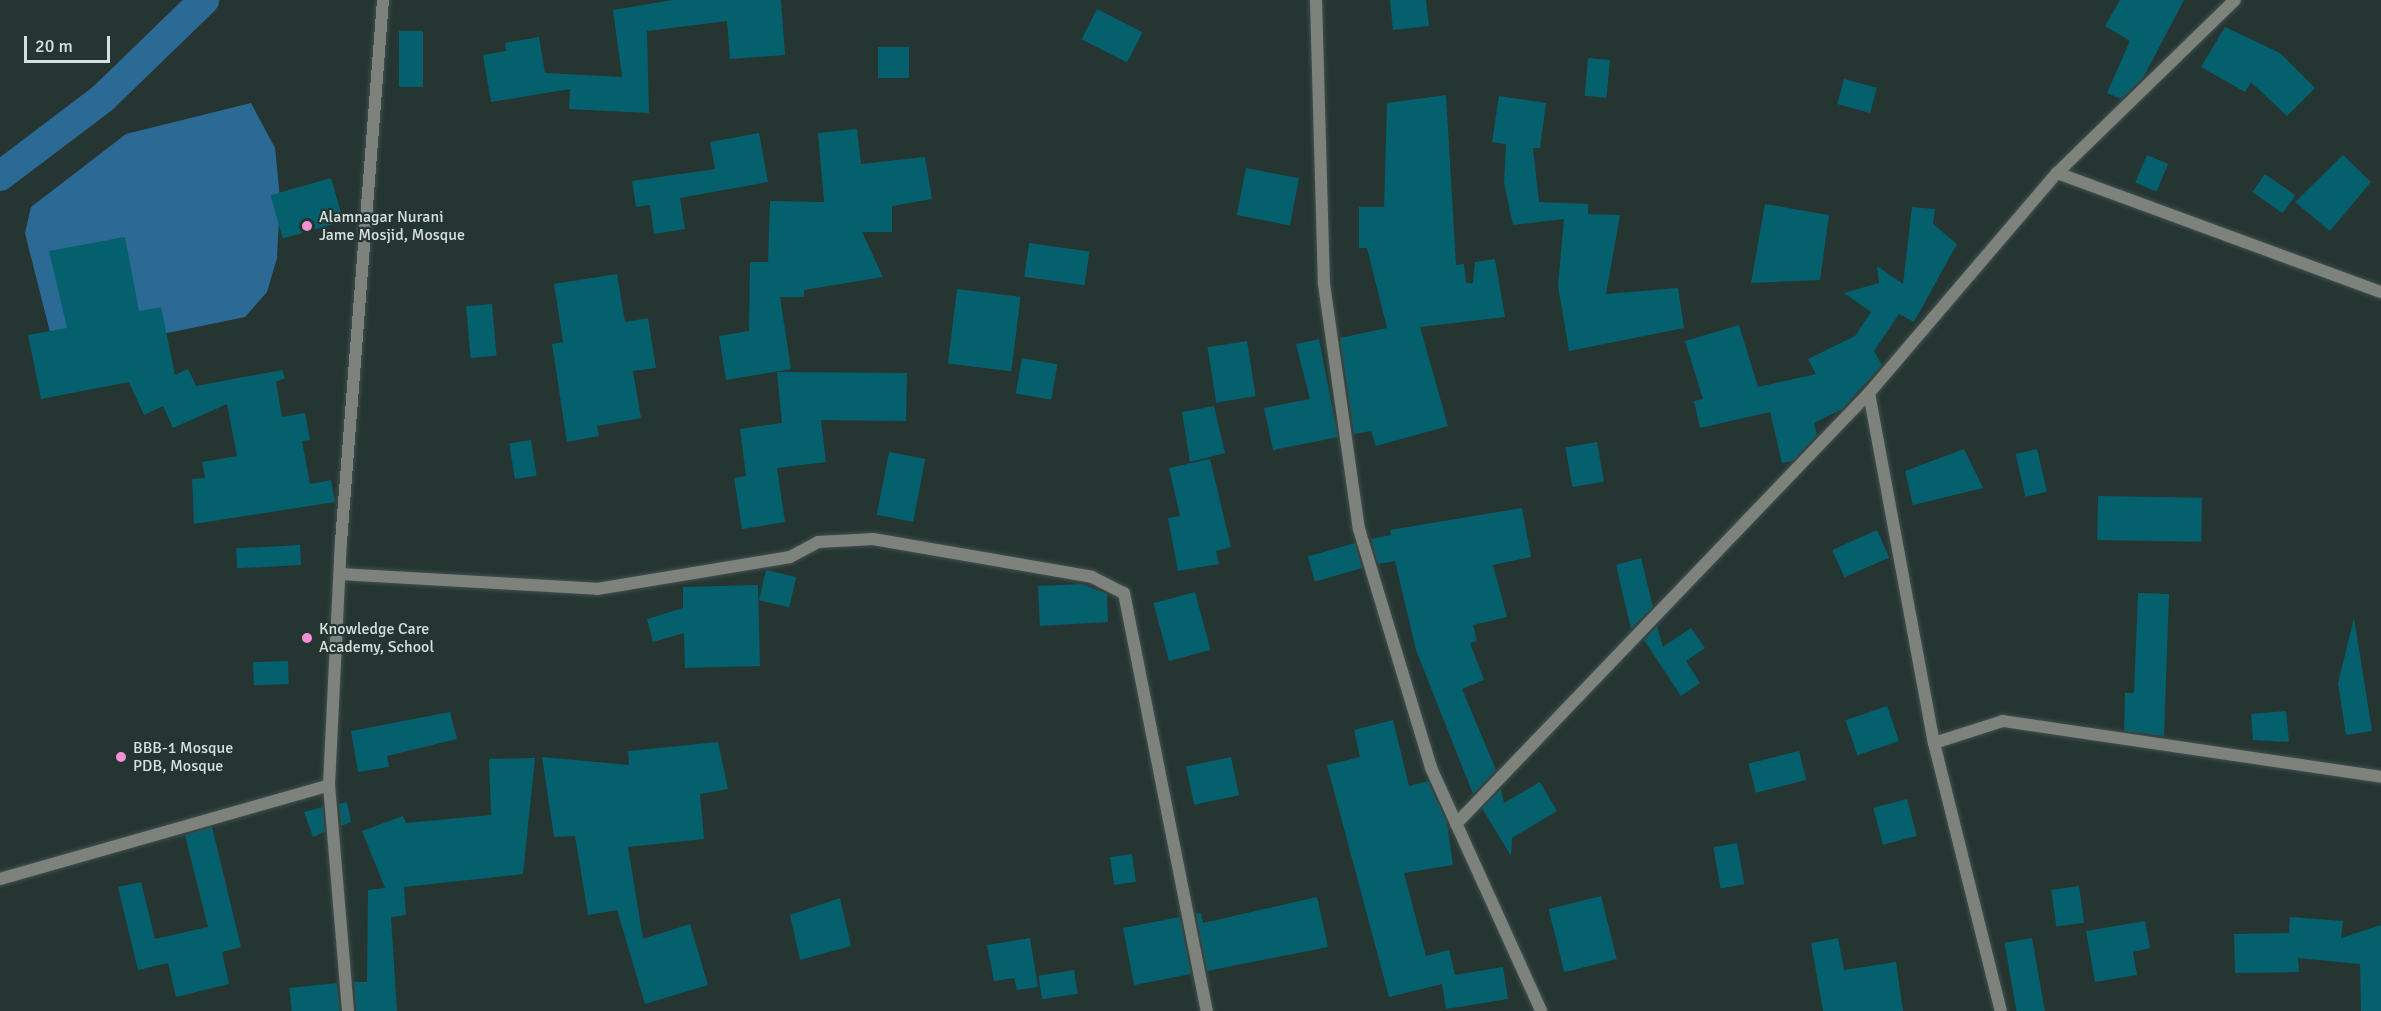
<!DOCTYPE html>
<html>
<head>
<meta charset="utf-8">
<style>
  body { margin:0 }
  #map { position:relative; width:2381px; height:1011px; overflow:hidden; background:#253532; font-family:Signika,sans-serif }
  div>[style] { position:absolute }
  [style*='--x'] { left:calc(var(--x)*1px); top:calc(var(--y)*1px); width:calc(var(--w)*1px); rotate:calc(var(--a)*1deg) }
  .water>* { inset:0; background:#2c6a96 }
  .canal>* { height:30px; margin:-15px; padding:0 15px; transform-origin:15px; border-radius:15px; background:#2c6a96 }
  .building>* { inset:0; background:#05606d; transform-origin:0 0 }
  .roads { filter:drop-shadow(0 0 2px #41504d) drop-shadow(0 0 2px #41504d) }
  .street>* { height:12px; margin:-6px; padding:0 6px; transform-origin:6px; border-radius:6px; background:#7d827d }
  .dots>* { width:16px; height:16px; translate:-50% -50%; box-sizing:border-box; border:3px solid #253532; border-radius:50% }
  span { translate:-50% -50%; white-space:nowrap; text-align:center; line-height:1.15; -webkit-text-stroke:4.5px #253532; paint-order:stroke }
  .poi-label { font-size:16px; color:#d6e0dd }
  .left { translate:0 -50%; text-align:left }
  .scale { position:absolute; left:24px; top:36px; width:86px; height:27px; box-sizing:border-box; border:3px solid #d6e0dd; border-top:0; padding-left:8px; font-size:18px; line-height:21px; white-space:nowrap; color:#d6e0dd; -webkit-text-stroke:4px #253532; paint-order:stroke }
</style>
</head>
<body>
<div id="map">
  <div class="water">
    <div style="clip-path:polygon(251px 103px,275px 148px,280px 198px,277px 258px,267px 292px,245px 317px,56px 356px,25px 233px,31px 207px,126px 134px)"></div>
  </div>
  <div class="canal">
    <div style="--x:0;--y:176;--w:129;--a:-37.1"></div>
    <div style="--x:103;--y:98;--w:141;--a:-44.1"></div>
  </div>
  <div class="building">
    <div style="clip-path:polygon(673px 0,781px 0,785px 55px,730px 59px,727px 21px,647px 31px,649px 113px,569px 109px,570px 89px,491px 102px,483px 55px,506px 51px,505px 43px,539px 37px,545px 73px,622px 77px,613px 10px)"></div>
    <div style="clip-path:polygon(1390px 0,1426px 0,1429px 26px,1393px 30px)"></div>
    <div style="clip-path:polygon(2120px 0,2184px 0,2143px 78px,2121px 99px,2107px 93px,2130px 41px,2105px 26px)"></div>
    <div style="left:1097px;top:9px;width:51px;height:34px;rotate:27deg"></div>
    <div style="clip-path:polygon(2225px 27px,2280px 53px,2315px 88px,2287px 116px,2251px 82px,2245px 92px,2201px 67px)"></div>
    <div style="left:399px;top:31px;width:24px;height:56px"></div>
    <div style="left:878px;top:47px;width:31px;height:31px"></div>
    <div style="left:1588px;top:58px;width:22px;height:38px;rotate:5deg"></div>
    <div style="left:1844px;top:79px;width:34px;height:26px;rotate:15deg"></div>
    <div style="clip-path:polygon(1446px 95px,1456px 265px,1464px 264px,1466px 283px,1473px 283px,1475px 262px,1495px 259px,1505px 317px,1420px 327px,1448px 426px,1376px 446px,1371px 431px,1354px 434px,1340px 338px,1387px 328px,1367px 248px,1359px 248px,1359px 207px,1384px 207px,1387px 103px)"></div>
    <div style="clip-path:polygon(1499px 96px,1546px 103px,1540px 148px,1533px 148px,1539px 202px,1588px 204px,1588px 214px,1620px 215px,1606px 294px,1678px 288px,1684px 328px,1569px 351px,1558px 286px,1564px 219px,1513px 225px,1504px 183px,1506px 144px,1492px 142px)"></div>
    <div style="clip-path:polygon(857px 129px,861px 164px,925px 157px,932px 199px,892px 206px,892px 232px,862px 232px,883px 277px,804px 290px,804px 297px,780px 297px,791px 369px,726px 380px,719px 336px,749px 331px,750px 262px,768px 262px,770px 201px,824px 202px,818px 133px)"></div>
    <div style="clip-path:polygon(759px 133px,768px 182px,680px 198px,685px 229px,654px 234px,650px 205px,636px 207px,632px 181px,715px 169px,710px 142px)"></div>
    <div style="left:2147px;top:155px;width:23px;height:30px;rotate:23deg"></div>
    <div style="clip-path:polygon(2343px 155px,2371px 182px,2330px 231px,2295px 202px)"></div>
    <div style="left:1246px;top:168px;width:54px;height:48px;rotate:11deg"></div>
    <div style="left:2265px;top:174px;width:37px;height:22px;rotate:35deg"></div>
    <div style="left:331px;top:178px;width:45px;height:63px;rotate:74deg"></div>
    <div style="clip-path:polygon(1765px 204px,1829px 215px,1820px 280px,1751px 283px)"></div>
    <div style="clip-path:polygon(1912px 207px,1935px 209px,1933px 224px,1957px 244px,1914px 322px,1899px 314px,1874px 351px,1882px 365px,1842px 409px,1814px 423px,1817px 435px,1793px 461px,1782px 463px,1770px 412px,1700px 428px,1694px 401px,1703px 399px,1685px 341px,1739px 325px,1758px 387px,1816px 374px,1808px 359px,1855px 336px,1871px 312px,1844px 293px,1879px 283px,1877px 266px,1903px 284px)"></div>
    <div style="clip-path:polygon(125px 237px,139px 311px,161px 307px,175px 375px,188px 369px,196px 386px,282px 370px,285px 378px,276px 382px,282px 417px,305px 413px,310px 440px,302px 441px,310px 484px,331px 480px,335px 502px,194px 524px,192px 479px,205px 478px,202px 462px,237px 456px,227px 404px,173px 428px,163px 406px,144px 415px,129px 382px,41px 399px,28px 335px,67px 328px,49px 251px)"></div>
    <div style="left:1029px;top:243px;width:61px;height:34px;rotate:8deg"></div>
    <div style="clip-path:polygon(617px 274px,625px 322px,648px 318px,656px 368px,633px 371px,641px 418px,597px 426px,599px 436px,567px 442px,552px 344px,563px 342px,554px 284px)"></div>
    <div style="left:957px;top:289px;width:64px;height:75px;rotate:7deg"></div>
    <div style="left:492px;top:304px;width:52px;height:26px;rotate:85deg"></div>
    <div style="clip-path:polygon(1319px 339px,1338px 437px,1273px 450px,1264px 408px,1310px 399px,1296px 344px)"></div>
    <div style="left:1247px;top:341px;width:56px;height:40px;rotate:81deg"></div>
    <div style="left:1022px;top:358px;width:36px;height:36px;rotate:10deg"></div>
    <div style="clip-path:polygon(777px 372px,907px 373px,906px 421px,821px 420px,826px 462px,777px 468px,785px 522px,742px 529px,734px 478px,746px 476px,740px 429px,782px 423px)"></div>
    <div style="clip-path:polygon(1214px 406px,1225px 453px,1190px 462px,1182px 412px)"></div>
    <div style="left:531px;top:440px;width:36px;height:22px;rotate:81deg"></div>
    <div style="left:1597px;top:442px;width:40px;height:32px;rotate:80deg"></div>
    <div style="clip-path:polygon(1964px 449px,1983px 488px,1913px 505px,1905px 471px)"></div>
    <div style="left:2037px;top:449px;width:44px;height:22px;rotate:77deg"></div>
    <div style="left:889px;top:452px;width:37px;height:64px;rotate:11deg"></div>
    <div style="clip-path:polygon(1210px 459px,1231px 547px,1216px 551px,1219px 564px,1178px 571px,1168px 518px,1180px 516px,1169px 468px)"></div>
    <div style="left:2098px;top:496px;width:104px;height:44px;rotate:1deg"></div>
    <div style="clip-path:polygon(1522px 508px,1531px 557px,1493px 565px,1507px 617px,1473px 625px,1477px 641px,1470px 643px,1484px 680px,1462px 689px,1496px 770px,1473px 794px,1416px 650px,1395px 561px,1378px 564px,1371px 539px,1391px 535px,1390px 530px)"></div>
    <div style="left:1877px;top:530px;width:30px;height:49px;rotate:66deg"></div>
    <div style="left:1355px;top:543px;width:26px;height:49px;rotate:74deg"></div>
    <div style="left:300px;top:545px;width:20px;height:64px;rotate:87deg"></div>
    <div style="clip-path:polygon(1641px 558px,1653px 607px,1631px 629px,1616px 565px)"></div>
    <div style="left:766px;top:570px;width:31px;height:31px;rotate:13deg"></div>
    <div style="clip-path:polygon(1082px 584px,1107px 594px,1108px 622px,1040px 626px,1038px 586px)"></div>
    <div style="clip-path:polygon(758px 585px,760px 666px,685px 668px,684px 633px,653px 642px,647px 619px,683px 608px,683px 587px)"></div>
    <div style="left:1195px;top:592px;width:60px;height:43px;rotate:75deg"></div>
    <div style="clip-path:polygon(2138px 593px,2169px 594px,2164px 736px,2124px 731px,2125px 693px,2134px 693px)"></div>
    <div style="clip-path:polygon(2354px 618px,2372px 731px,2346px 735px,2338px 683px)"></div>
    <div style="clip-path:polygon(1657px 626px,1663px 647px,1691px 628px,1705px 648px,1686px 661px,1700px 683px,1681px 696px,1644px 640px)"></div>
    <div style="left:288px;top:661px;width:23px;height:35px;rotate:88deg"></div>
    <div style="left:1887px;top:706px;width:37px;height:44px;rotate:71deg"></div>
    <div style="clip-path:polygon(2286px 711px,2289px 742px,2253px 740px,2251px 714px)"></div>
    <div style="clip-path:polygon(450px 712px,457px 739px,387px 756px,389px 767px,358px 772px,351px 731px)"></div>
    <div style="clip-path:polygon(1393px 720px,1409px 786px,1428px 781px,1447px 823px,1453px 865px,1404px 873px,1426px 956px,1449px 950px,1455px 975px,1503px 967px,1508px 999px,1446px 1009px,1442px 984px,1389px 997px,1327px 765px,1360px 757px,1354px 730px)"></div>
    <div style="clip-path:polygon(718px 742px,728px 789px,700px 794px,704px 839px,628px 847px,643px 939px,690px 924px,708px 985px,645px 1004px,617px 910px,588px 915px,575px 836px,554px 837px,542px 757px,629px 765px,628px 751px)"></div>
    <div style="left:1799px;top:751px;width:30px;height:52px;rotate:76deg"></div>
    <div style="left:1231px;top:757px;width:39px;height:46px;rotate:78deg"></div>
    <div style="clip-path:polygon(535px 758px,523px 874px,404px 887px,406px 915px,391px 917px,397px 1011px,356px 1011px,354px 982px,367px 982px,368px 890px,385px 888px,362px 831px,403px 816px,406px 823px,491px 815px,489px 759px)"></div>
    <div style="clip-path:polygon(1540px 782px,1557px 811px,1512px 838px,1511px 856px,1482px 808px,1501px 789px,1504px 803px)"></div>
    <div style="left:1907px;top:799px;width:38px;height:35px;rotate:75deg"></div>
    <div style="clip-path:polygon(347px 802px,351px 822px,341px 826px,339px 804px)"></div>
    <div style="clip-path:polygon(323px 807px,325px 832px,313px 837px,304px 812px)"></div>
    <div style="clip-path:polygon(212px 827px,241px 947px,222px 952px,229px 984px,176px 997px,168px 963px,138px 970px,118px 887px,141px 882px,155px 939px,208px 927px,185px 835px)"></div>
    <div style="left:1737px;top:843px;width:42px;height:24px;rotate:80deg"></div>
    <div style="left:1132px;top:854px;width:28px;height:22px;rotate:82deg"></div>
    <div style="left:2079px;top:886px;width:37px;height:28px;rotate:82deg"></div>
    <div style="left:1601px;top:896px;width:65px;height:54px;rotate:76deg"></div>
    <div style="clip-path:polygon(1317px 897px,1328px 947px,1207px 971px,1196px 914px,1201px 913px,1203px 923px)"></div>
    <div style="clip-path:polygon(840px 898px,851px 946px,800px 960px,790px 915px)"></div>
    <div style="left:1180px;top:917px;width:58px;height:58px;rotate:79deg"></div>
    <div style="clip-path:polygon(2290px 917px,2343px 921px,2341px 938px,2381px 925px,2381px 1011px,2361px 1011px,2360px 964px,2298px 958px,2299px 972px,2235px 973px,2234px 934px,2289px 933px)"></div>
    <div style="clip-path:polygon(2145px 921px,2150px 948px,2133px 952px,2137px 975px,2095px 982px,2086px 931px)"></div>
    <div style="clip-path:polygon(1030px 938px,1038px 987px,1017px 990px,1014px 978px,994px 981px,987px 945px)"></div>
    <div style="clip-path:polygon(1838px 938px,1844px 970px,1896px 962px,1903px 1011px,1823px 1011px,1811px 943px)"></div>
    <div style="left:2032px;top:938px;width:74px;height:28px;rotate:80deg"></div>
    <div style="left:1074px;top:970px;width:24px;height:36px;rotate:81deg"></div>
    <div style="left:337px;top:983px;width:28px;height:48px;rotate:84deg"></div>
  </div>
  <div class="roads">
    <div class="street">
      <div style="--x:1316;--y:0;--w:284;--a:88.4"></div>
      <div style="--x:1324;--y:284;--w:247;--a:81.9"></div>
      <div style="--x:1359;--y:529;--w:250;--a:73.2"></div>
      <div style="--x:1431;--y:768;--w:267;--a:65.6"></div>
      <div style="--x:2057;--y:173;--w:248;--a:-44.2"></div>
      <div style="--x:1869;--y:393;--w:356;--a:79.5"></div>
      <div style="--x:1934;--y:743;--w:276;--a:76"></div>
      <div style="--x:340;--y:574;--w:257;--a:3.3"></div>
      <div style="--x:597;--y:589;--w:196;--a:-9.4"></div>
      <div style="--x:790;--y:557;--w:32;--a:-28"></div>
      <div style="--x:818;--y:542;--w:55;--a:-3.1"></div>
      <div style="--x:873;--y:539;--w:222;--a:9.8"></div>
      <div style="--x:1092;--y:577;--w:36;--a:27"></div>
      <div style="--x:1124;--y:593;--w:426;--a:78.8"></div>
      <div style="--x:1934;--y:743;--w:72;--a:-17.7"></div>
      <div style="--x:2003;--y:721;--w:382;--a:8.4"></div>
      <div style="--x:1456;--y:824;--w:597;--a:-46.22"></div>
      <div style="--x:1869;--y:393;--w:289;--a:-49.5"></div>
      <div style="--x:2057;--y:173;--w:345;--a:20.2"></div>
      <div style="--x:0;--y:879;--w:342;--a:-15.9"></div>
      <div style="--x:348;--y:1011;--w:227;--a:-94.8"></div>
      <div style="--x:329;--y:785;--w:243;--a:-87.2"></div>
      <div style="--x:341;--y:542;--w:544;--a:-85.57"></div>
    </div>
  </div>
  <div class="dots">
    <div style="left:307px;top:226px;background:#f491d4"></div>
    <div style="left:307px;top:638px;background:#f491d4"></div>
    <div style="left:121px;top:757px;background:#f491d4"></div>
  </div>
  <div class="poi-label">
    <span class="left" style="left:319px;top:226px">Alamnagar Nurani<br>Jame Mosjid, Mosque</span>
    <span class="left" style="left:319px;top:638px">Knowledge Care<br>Academy, School</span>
    <span class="left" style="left:133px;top:757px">BBB-1 Mosque<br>PDB, Mosque</span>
  </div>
  <div class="scale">20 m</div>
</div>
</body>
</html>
